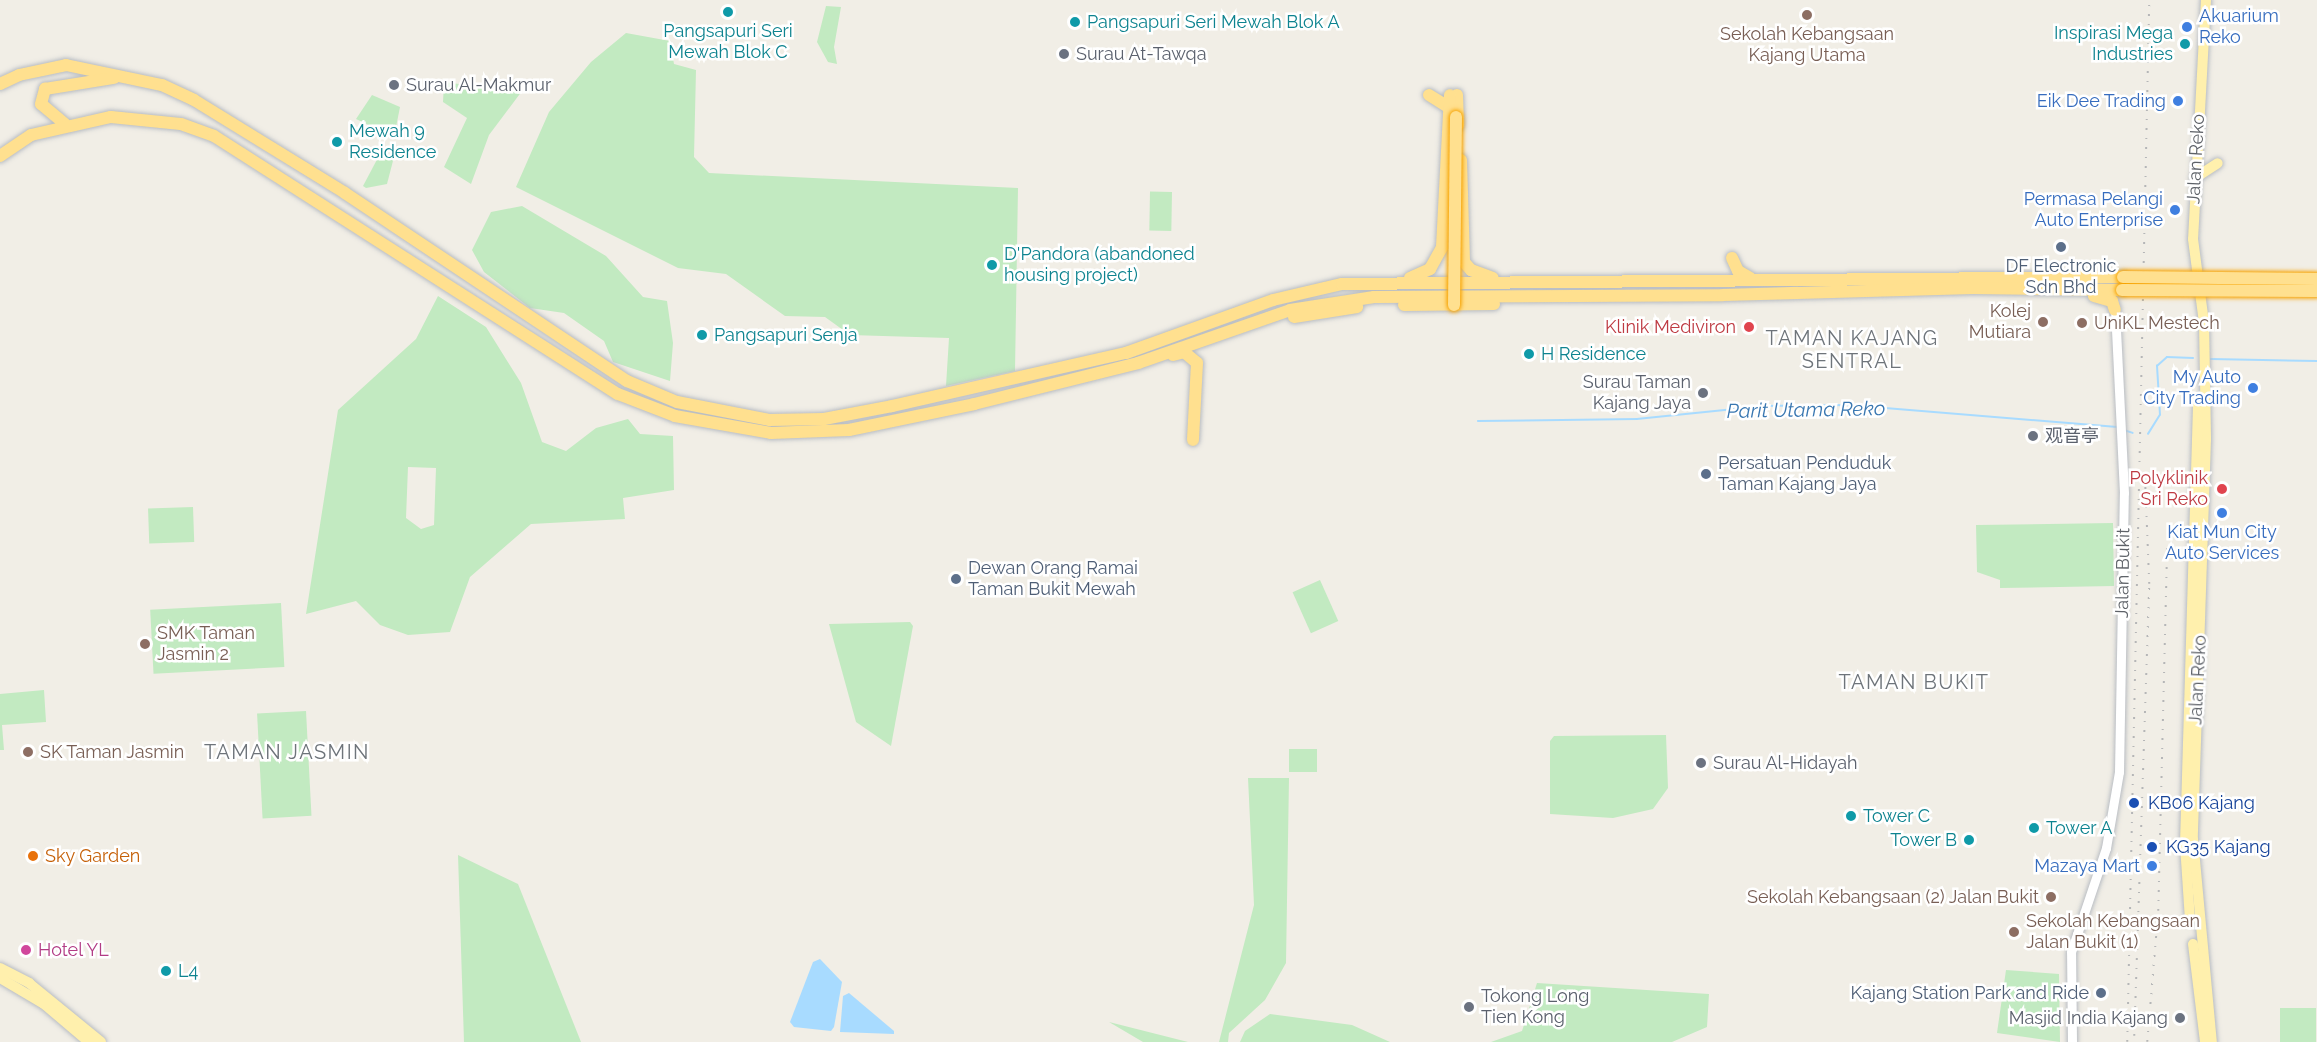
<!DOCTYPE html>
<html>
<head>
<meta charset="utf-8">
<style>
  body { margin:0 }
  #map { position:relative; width:2317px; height:1042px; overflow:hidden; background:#f1eee6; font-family:Raleway,"Noto Sans SC",sans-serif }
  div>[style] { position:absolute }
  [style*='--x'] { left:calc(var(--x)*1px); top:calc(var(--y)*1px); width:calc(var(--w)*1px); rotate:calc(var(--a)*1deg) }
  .green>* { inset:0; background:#c2eac1; transform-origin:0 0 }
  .water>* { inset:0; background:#a8dbff }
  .stream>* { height:1.5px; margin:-0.75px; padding:0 0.75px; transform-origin:0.75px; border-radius:0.75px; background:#a8dbff }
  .roads { filter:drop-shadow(0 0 2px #b9bdc3) drop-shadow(0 0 2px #b9bdc3) }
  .secondary>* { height:9px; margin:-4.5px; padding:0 4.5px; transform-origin:4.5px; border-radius:4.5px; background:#fff }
  .primary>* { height:10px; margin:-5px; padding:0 5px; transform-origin:5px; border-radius:5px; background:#fff0ad }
  .highway>* { height:12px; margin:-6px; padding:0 6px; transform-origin:6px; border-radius:6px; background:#ffe08f }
  .rail>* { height:1.5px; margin-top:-0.75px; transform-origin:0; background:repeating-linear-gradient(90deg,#b5b6b7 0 1.5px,transparent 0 9.5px) }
  .bridges { filter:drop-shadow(0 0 2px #f7a300) drop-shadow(0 0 2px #f7a300) }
  .highway-bridge>* { height:12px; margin:-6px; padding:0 6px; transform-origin:6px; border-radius:6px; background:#ffe08f }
  .dots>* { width:16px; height:16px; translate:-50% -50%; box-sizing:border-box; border:3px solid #fff; border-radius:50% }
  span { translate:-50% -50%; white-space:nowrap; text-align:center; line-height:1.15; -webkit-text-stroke:5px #fff; paint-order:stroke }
  .shop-label { font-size:18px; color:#366cbe }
  .left { translate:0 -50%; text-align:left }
  .right { translate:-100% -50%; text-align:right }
  .culture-label { font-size:18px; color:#0d838f }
  .education-label { font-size:18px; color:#785e54 }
  .worship-label { font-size:18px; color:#5b616d }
  .street-label { font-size:18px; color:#5e6268 }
  .service-label { font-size:18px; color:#4e5e75 }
  .health-label { font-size:18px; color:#be3a42 }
  .transit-label { font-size:18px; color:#164399 }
  .food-label { font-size:18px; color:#c56008 }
  .hotel-label { font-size:18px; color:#b23c85 }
  .neighbourhood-label { font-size:20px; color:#6e747a; letter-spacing:1.5px }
  .water-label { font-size:20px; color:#3977b1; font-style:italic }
</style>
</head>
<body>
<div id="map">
  <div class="green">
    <div style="clip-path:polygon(826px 6px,841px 7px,834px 47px,837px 64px,828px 62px,817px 42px)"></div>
    <div style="clip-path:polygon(626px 33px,670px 41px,674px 64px,696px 70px,694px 157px,709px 173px,1018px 188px,1015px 371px,946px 386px,949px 338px,850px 335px,825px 317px,785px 316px,726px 274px,678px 268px,516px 187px,549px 112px,591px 62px)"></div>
    <div style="clip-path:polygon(444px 82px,474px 86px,518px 83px,522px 91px,489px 135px,471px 184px,444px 167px,467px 118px,443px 102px)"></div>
    <div style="clip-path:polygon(372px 95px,400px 107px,394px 137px,356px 119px)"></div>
    <div style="clip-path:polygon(381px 152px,394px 157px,387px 184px,366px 188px,363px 186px)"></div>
    <div style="left:1172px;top:192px;width:39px;height:22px;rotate:91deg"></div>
    <div style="clip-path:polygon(522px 206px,606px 256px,643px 297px,667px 301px,673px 343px,670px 381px,613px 362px,604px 341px,564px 313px,530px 308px,484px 272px,472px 250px,491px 212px)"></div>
    <div style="clip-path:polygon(evenodd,438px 296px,486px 327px,521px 383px,542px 442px,566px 451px,596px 428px,628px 419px,640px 434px,673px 436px,674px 490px,623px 498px,625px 519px,531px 524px,470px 577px,450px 632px,408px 635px,380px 625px,356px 601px,306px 614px,338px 410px,416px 339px,438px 296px,408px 467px,436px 468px,434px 525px,421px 529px,406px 518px,408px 467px)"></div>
    <div style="left:193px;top:507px;width:35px;height:45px;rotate:88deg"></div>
    <div style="clip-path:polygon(2113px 523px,2114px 586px,2000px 588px,2000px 580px,1977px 572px,1976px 525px)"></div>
    <div style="left:1320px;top:580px;width:45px;height:30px;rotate:66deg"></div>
    <div style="left:281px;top:603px;width:64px;height:131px;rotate:87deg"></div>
    <div style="clip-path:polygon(910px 622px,913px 626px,891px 746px,856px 722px,829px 624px)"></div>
    <div style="clip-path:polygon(44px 690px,46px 722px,2px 725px,4px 750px,0 750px,0 694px)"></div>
    <div style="left:306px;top:711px;width:105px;height:49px;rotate:87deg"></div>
    <div style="clip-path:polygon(1666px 735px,1668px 788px,1653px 809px,1613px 818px,1550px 814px,1550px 741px,1554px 736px)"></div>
    <div style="left:1289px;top:749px;width:28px;height:23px"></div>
    <div style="clip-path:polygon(1248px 778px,1289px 778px,1286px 963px,1265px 1000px,1229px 1033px,1228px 1042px,1219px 1042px,1254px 905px)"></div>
    <div style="clip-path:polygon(458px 855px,518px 884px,581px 1042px,464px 1042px)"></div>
    <div style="clip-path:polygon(2006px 970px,2059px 974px,2060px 1042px,1997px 1033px)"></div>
    <div style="clip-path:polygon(1537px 983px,1709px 994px,1707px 1027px,1672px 1042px,1491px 1042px,1522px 1031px)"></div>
    <div style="left:2280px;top:1008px;width:36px;height:34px"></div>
    <div style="clip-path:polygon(1270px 1014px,1352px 1025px,1390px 1042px,1240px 1042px,1245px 1031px)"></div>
    <div style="clip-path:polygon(1109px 1022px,1188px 1042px,1143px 1042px)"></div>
  </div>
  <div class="water">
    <div style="clip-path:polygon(820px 959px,842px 982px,834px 1027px,831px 1031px,794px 1027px,790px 1022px,813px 962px)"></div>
    <div style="clip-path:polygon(849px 993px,894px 1031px,894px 1034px,840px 1032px,843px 996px)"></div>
  </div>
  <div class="stream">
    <div style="--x:2211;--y:359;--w:106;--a:1.1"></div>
    <div style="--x:1478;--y:421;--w:159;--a:-0.7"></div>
    <div style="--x:1637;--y:419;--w:127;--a:-5.9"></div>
    <div style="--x:1763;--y:406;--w:86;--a:-0.7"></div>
    <div style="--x:1849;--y:405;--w:269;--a:4.7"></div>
    <div style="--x:2124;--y:430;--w:9;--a:18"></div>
    <div style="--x:2148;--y:434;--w:22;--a:-58"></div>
    <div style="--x:2160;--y:415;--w:49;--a:-93.5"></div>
    <div style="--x:2157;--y:366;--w:13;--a:-42"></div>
    <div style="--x:2167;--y:357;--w:26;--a:2"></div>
  </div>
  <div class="roads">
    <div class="secondary">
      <div style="--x:2072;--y:1042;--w:90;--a:-90.6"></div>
      <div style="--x:2071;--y:952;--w:110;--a:-71.4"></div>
      <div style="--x:2106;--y:848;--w:77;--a:-80.3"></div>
      <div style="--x:2119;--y:772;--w:279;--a:-89"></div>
      <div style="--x:2124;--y:493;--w:183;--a:-92.8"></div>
    </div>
    <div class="primary">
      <div style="--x:2206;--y:0;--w:239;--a:93.1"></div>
      <div style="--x:2193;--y:239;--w:84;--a:82.5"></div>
      <div style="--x:2204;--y:322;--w:117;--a:89"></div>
      <div style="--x:2206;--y:439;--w:400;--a:91.9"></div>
      <div style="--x:2193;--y:839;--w:204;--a:84.7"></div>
      <div style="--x:2195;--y:178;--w:27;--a:-33"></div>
      <div style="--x:2190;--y:920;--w:76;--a:-93.8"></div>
      <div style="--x:2185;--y:844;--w:439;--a:-88.3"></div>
      <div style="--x:2193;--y:944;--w:99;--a:83"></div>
      <div style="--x:0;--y:968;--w:33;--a:27"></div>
      <div style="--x:29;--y:983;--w:93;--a:39.3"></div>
      <div style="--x:0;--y:978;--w:51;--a:30.6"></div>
      <div style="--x:44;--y:1004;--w:59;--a:40.2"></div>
    </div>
    <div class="highway">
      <div style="--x:0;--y:84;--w:21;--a:-25"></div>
      <div style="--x:19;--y:75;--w:48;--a:-12"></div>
      <div style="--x:66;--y:65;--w:98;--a:11.8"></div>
      <div style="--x:162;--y:85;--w:35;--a:25"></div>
      <div style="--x:194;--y:100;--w:177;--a:31.6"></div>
      <div style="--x:345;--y:193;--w:339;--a:33.7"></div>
      <div style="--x:627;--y:381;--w:54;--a:22.8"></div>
      <div style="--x:677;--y:402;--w:95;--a:11"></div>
      <div style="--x:770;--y:420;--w:54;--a:-1.1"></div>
      <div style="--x:824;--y:419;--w:69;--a:-10.8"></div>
      <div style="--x:892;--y:406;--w:240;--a:-12.8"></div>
      <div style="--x:1126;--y:353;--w:156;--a:-19.8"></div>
      <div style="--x:1273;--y:300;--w:71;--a:-13.1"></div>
      <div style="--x:1342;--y:284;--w:781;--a:-0.51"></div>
      <div style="--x:1429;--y:95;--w:22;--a:32"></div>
      <div style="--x:1457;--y:95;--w:30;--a:88"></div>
      <div style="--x:65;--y:124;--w:31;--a:-140"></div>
      <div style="--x:41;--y:104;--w:16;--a:-75"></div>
      <div style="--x:45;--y:89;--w:70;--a:-9.1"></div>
      <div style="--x:0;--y:156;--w:37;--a:-34"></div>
      <div style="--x:31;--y:135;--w:82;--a:-12.7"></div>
      <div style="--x:111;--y:117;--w:70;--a:5.7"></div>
      <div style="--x:181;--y:124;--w:35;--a:20"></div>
      <div style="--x:214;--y:136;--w:479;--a:32.6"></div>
      <div style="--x:618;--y:394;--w:61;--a:21.1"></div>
      <div style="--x:675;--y:416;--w:97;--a:10"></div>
      <div style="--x:771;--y:433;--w:78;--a:-2.2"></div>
      <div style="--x:849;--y:430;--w:128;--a:-11.7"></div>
      <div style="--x:974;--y:404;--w:169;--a:-14"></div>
      <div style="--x:1138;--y:363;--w:161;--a:-19.2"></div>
      <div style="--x:1290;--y:310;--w:85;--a:-8.8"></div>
      <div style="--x:1374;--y:297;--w:349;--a:-0.3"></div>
      <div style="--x:1723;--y:295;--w:250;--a:-1.6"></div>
      <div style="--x:1973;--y:288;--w:149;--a:0.8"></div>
      <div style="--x:1461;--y:160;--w:102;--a:88.3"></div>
      <div style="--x:1464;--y:262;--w:11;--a:49"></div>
      <div style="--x:1471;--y:270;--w:23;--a:20"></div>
      <div style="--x:1732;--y:258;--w:14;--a:65"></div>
      <div style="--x:1738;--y:271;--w:14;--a:30"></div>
      <div style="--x:1410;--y:278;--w:22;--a:-24"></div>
      <div style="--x:1430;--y:269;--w:25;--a:-61"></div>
      <div style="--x:1442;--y:247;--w:152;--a:-87"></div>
      <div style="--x:2094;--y:296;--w:19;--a:16"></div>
      <div style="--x:2112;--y:301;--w:9;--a:72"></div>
      <div style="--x:1404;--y:305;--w:90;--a:-0.6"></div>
      <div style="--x:1294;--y:317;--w:64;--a:-9"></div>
      <div style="--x:1173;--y:355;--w:11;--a:-15"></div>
      <div style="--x:1184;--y:352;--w:17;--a:40"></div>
      <div style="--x:1197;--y:363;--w:77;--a:93"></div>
    </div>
  </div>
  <div class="rail">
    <div style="--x:2134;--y:1036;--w:452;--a:-88.1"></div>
    <div style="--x:2149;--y:584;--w:100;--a:-92.3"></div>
    <div style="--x:2127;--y:1042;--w:1042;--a:-88.79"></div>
    <div style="--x:2147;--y:1042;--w:131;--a:-85.2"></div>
    <div style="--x:2158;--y:911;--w:368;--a:-88.6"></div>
  </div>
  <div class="bridges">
    <div class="highway-bridge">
      <div style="--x:2123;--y:277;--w:194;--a:0.6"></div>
      <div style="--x:2122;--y:290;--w:195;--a:0.3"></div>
      <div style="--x:1454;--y:305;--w:188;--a:-89.4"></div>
    </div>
  </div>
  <div class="dots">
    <div style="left:728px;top:12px;background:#0f9aa8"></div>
    <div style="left:1807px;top:15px;background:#8d6e63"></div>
    <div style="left:1075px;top:22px;background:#0f9aa8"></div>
    <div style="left:2187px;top:27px;background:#3f7fe0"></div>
    <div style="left:2185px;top:44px;background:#0f9aa8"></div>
    <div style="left:1064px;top:54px;background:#6b7280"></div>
    <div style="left:394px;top:85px;background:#6b7280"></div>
    <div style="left:2178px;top:101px;background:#3f7fe0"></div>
    <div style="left:337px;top:142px;background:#0f9aa8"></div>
    <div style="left:2175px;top:210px;background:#3f7fe0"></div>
    <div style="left:2061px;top:247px;background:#5c6f8a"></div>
    <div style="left:992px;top:265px;background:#0f9aa8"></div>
    <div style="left:2043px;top:322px;background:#8d6e63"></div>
    <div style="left:2082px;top:323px;background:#8d6e63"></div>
    <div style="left:1749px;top:327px;background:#e0444e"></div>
    <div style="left:702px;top:335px;background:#0f9aa8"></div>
    <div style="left:1529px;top:354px;background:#0f9aa8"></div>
    <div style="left:2253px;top:388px;background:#3f7fe0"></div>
    <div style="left:1703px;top:393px;background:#6b7280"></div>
    <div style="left:2033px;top:436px;background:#6b7280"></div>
    <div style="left:1706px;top:474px;background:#5c6f8a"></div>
    <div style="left:2222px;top:489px;background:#e0444e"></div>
    <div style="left:2222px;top:513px;background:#3f7fe0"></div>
    <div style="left:956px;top:579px;background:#5c6f8a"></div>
    <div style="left:145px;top:644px;background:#8d6e63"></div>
    <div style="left:28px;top:752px;background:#8d6e63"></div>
    <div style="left:1701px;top:763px;background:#6b7280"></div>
    <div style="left:2134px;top:803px;background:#1a4fb4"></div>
    <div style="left:1851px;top:816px;background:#0f9aa8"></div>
    <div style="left:2034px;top:828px;background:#0f9aa8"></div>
    <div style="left:1969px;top:840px;background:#0f9aa8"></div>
    <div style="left:2152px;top:847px;background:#1a4fb4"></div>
    <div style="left:33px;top:856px;background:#e8710a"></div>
    <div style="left:2152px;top:866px;background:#3f7fe0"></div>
    <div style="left:2051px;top:897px;background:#8d6e63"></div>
    <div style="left:2014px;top:932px;background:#8d6e63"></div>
    <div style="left:26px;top:950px;background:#d1479c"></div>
    <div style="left:166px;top:971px;background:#0f9aa8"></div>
    <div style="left:2101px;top:993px;background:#5c6f8a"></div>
    <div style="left:1469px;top:1007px;background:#6b7280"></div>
    <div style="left:2180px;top:1018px;background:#6b7280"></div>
  </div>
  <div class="shop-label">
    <span class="left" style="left:2199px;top:27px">Akuarium<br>Reko</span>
    <span class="right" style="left:2166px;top:101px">Eik Dee Trading</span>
    <span class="right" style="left:2163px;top:210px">Permasa Pelangi<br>Auto Enterprise</span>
    <span class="right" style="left:2241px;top:388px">My Auto<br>City Trading</span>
    <span style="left:2222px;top:543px">Kiat Mun City<br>Auto Services</span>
    <span class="right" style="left:2140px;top:866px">Mazaya Mart</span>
  </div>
  <div class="culture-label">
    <span class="left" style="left:1087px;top:22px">Pangsapuri Seri Mewah Blok A</span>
    <span style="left:728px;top:42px">Pangsapuri Seri<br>Mewah Blok C</span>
    <span class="right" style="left:2173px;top:44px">Inspirasi Mega<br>Industries</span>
    <span class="left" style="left:349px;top:142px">Mewah 9<br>Residence</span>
    <span class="left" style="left:1004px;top:265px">D'Pandora (abandoned<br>housing project)</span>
    <span class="left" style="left:714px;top:335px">Pangsapuri Senja</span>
    <span class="left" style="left:1541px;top:354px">H Residence</span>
    <span class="left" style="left:1863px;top:816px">Tower C</span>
    <span class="left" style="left:2046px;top:828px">Tower A</span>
    <span class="right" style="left:1957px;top:840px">Tower B</span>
    <span class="left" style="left:178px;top:971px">L4</span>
  </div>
  <div class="education-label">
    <span style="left:1807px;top:45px">Sekolah Kebangsaan<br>Kajang Utama</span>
    <span class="right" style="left:2031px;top:322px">Kolej<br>Mutiara</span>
    <span class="left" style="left:2094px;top:323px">UniKL Mestech</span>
    <span class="left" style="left:157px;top:644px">SMK Taman<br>Jasmin 2</span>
    <span class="left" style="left:40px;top:752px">SK Taman Jasmin</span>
    <span class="right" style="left:2039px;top:897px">Sekolah Kebangsaan (2) Jalan Bukit</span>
    <span class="left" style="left:2026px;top:932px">Sekolah Kebangsaan<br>Jalan Bukit (1)</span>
  </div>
  <div class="worship-label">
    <span class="left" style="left:1076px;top:54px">Surau At-Tawqa</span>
    <span class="left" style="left:406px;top:85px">Surau Al-Makmur</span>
    <span class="right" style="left:1691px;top:393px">Surau Taman<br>Kajang Jaya</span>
    <span class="left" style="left:2045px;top:436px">观音亭</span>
    <span class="left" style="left:1713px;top:763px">Surau Al-Hidayah</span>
    <span class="left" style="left:1481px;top:1007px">Tokong Long<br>Tien Kong</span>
    <span class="right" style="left:2168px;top:1018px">Masjid India Kajang</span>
  </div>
  <div class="street-label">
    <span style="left:2196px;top:159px;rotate:-87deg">Jalan Reko</span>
    <span style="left:2123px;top:573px;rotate:-89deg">Jalan Bukit</span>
    <span style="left:2198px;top:680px;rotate:-87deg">Jalan Reko</span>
  </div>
  <div class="service-label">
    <span style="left:2061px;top:277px">DF Electronic<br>Sdn Bhd</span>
    <span class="left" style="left:1718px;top:474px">Persatuan Penduduk<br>Taman Kajang Jaya</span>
    <span class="left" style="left:968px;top:579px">Dewan Orang Ramai<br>Taman Bukit Mewah</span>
    <span class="right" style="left:2089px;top:993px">Kajang Station Park and Ride</span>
  </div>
  <div class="health-label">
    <span class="right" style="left:1736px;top:327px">Klinik Mediviron</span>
    <span class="right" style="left:2208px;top:489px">Polyklinik<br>Sri Reko</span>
  </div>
  <div class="transit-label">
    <span class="left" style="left:2148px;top:803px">KB06 Kajang</span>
    <span class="left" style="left:2166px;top:847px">KG35 Kajang</span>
  </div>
  <div class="food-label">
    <span class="left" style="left:45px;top:856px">Sky Garden</span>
  </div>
  <div class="hotel-label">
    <span class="left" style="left:38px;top:950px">Hotel YL</span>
  </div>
  <div class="neighbourhood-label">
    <span style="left:1852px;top:350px">TAMAN KAJANG<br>SENTRAL</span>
    <span style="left:1914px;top:682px">TAMAN BUKIT</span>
    <span style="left:287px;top:752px">TAMAN JASMIN</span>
  </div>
  <div class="water-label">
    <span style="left:1806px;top:410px;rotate:-1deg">Parit Utama Reko</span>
  </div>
</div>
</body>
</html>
